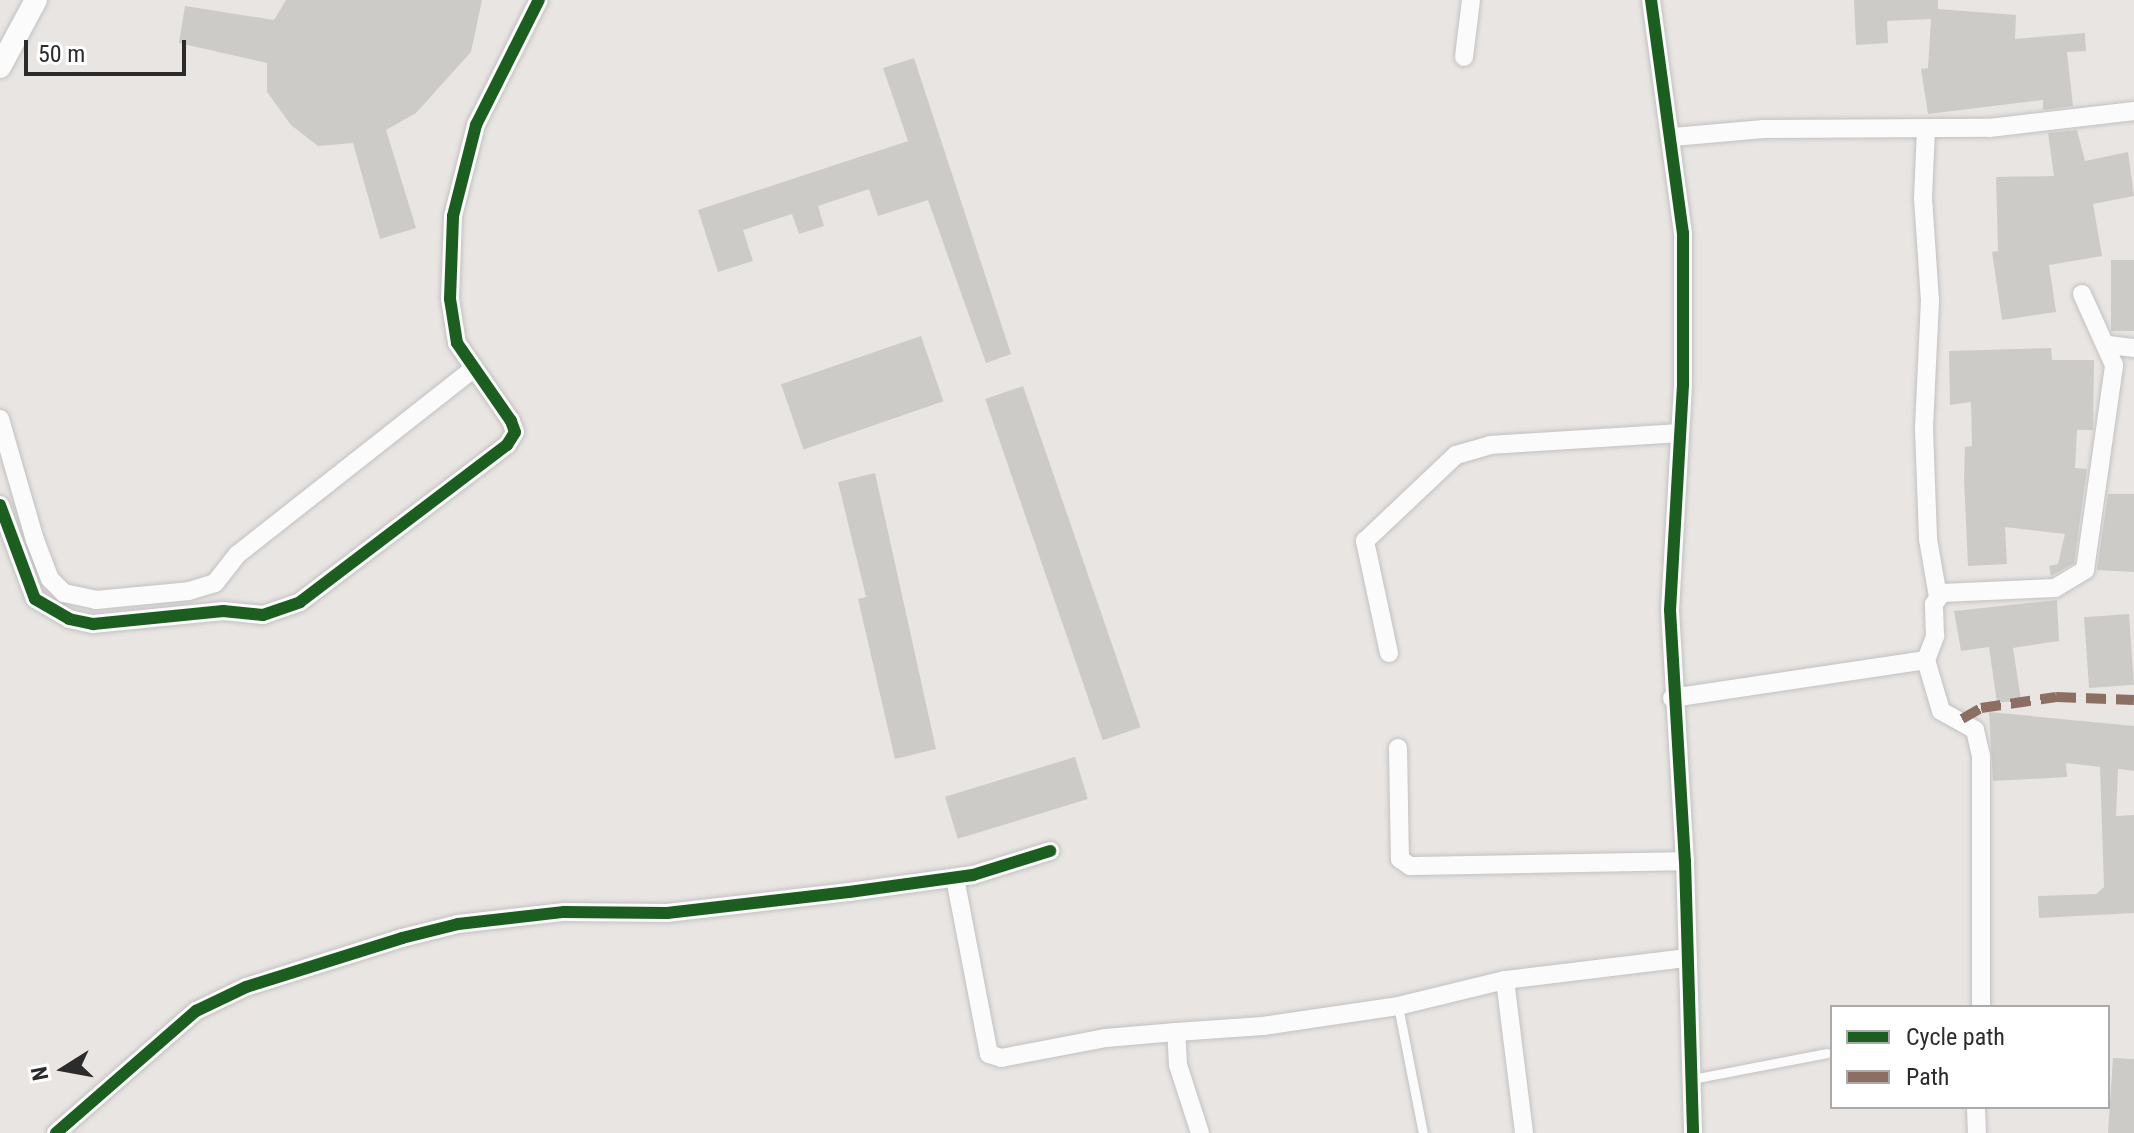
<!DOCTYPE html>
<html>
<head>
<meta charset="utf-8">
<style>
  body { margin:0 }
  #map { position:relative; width:2134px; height:1133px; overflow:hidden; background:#e8e5e2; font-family:"Roboto Condensed",sans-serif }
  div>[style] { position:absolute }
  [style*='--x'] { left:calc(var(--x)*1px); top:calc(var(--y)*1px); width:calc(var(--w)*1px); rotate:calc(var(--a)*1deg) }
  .building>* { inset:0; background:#cdcbc8; transform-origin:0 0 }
  .roads { filter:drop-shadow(0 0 2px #c2c1c2) drop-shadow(0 0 2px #c2c1c2) }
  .service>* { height:9px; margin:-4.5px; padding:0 4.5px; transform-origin:4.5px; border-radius:4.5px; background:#fcfbfb }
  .minor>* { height:18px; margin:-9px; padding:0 9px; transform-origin:9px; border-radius:9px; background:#fcfbfb }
  .tertiary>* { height:22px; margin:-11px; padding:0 11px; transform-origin:11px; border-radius:11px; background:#fcfbfb }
  .quiet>* { height:10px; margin-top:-5px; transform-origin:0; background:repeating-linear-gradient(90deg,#8d6e63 0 20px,transparent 0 30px) }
  .cycleway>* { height:12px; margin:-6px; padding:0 6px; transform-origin:6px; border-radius:6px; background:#1b5e20 }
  span { translate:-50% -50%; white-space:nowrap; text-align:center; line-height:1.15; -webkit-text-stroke:8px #fff; paint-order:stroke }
  .legend { position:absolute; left:1830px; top:1005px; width:280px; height:104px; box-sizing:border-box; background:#fff; border:2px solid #aaa; margin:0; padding:10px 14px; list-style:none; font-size:24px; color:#2b2b2b }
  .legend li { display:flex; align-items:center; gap:16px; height:40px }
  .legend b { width:40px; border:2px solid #aaa }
  .north { position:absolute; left:24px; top:1029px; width:80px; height:80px; -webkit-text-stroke:6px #fff; paint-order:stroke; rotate:259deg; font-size:22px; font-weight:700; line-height:32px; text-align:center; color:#2b2b2b }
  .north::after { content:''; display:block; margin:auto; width:28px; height:36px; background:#2b2b2b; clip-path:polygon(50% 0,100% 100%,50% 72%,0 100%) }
  .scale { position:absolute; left:24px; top:40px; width:162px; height:36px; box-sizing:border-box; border:4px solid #2b2b2b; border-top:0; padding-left:10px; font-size:24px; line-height:28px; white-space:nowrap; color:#2b2b2b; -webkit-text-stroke:6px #fff; paint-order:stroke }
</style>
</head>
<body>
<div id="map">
  <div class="building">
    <div style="clip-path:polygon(286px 0,482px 0,471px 52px,416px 113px,386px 130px,416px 228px,380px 239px,353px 143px,318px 146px,291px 125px,267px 92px,267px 63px,179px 43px,185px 6px,274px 20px)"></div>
    <div style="clip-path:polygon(1854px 0,1938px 0,1938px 9px,2016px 15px,2015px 39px,2085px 33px,2086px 51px,2067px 52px,2073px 106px,2043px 110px,2043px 100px,1928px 114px,1921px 69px,1928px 68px,1931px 19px,1887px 21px,1888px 43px,1856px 45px)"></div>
    <div style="clip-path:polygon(914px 58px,1011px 354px,986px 363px,928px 200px,878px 216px,869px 189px,818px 206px,824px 226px,799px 234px,792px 214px,743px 230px,753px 261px,718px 272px,698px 210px,908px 141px,883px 68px)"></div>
    <div style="clip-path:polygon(2077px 130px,2085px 161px,2128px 152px,2134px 196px,2093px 204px,2102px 256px,2049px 265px,2056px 312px,2002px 320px,1992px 252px,1998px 251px,1996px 177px,2054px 176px,2048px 133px)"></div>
    <div style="left:2111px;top:260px;width:23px;height:71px"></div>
    <div style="left:921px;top:336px;width:69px;height:148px;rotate:71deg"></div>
    <div style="clip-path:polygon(2051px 348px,2052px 360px,2094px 360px,2093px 430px,2077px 430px,2075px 468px,2087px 469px,2074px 563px,2051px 576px,2049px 566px,2058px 564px,2065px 534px,2005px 527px,2007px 564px,1968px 566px,1964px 479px,1965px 447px,1972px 446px,1971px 402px,1950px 405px,1949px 351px)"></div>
    <div style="left:1023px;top:386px;width:361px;height:40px;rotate:71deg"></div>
    <div style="clip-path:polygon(875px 473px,936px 749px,895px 759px,858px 599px,866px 597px,838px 482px)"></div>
    <div style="clip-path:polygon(2108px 494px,2134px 494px,2134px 572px,2097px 570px)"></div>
    <div style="clip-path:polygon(2057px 600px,2059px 641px,2013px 648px,2021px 700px,1997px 703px,1989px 647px,1961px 651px,1954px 611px)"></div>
    <div style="left:2129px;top:614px;width:71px;height:45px;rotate:86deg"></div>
    <div style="clip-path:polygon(1989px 712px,2134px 726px,2134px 771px,2118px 769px,2116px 816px,2134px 815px,2134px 913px,2039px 918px,2038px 896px,2096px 894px,2104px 887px,2100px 767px,2066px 763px,2067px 777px,1993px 781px)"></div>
    <div style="left:1075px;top:757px;width:44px;height:136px;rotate:73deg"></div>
    <div style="clip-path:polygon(2113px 1058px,2134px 1059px,2134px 1133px,2108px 1133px)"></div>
  </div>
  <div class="roads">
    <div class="service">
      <div style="--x:1398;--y:1006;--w:129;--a:78.9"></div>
      <div style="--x:1692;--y:1079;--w:137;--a:-10.9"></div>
    </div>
    <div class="minor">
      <div style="--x:1651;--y:0;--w:235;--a:82.2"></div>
      <div style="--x:1683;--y:233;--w:152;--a:90"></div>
      <div style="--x:1683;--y:385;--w:225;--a:93.3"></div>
      <div style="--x:1670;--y:610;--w:251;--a:86.6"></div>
      <div style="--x:1685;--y:861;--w:272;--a:88.3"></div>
      <div style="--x:1464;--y:57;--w:57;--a:-83"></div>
      <div style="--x:1926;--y:129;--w:69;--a:92.5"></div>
      <div style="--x:1923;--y:198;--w:102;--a:86.1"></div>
      <div style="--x:1930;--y:300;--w:129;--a:92.7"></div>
      <div style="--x:1924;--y:429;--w:110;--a:87.9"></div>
      <div style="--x:1928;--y:539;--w:59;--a:80.2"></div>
      <div style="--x:1673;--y:137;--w:91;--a:-5"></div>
      <div style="--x:1764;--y:129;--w:225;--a:-0.3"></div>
      <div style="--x:1989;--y:128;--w:146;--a:-6.7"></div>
      <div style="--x:2109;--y:345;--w:25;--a:7"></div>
      <div style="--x:0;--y:419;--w:126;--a:73.9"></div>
      <div style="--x:35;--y:540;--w:42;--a:69"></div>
      <div style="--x:50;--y:579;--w:20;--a:45"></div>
      <div style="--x:64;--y:593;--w:33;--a:12"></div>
      <div style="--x:96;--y:600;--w:93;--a:-5.5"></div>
      <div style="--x:189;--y:591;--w:27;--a:-17"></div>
      <div style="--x:215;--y:583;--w:37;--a:-52"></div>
      <div style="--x:238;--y:554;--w:300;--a:-38.2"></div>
      <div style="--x:0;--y:505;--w:100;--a:69.6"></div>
      <div style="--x:35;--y:599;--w:39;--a:30"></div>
      <div style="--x:69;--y:619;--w:25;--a:12"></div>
      <div style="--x:93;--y:624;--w:131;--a:-5.7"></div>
      <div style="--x:223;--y:611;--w:40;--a:5.7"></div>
      <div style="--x:263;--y:615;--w:39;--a:-19"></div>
      <div style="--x:300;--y:602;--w:260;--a:-37.2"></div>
      <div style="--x:507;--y:445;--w:15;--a:-58"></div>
      <div style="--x:515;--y:432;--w:12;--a:-110"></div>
      <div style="--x:511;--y:421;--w:95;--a:-124.7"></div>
      <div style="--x:457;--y:343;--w:45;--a:-99"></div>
      <div style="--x:450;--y:299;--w:83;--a:-87.9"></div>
      <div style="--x:453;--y:216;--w:94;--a:-75.8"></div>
      <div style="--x:476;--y:125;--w:140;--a:-63.3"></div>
      <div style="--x:1389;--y:653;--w:115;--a:-102.1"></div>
      <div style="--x:1365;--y:541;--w:125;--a:-43.4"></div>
      <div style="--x:1456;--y:455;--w:35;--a:-16"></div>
      <div style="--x:1490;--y:445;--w:190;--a:-3.6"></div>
      <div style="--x:1926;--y:660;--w:26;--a:-69"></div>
      <div style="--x:1935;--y:636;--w:32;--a:-92"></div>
      <div style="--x:1934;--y:604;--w:14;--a:-54"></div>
      <div style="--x:1942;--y:593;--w:113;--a:-2.5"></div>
      <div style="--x:2055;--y:588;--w:35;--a:-31"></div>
      <div style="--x:2085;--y:570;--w:207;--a:-81.9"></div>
      <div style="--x:2114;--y:365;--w:78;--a:-114.3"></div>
      <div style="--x:1672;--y:698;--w:257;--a:-8.5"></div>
      <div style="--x:1926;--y:660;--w:53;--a:73.6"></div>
      <div style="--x:1941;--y:711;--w:39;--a:29"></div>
      <div style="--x:1975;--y:730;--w:27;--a:77"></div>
      <div style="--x:1981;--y:756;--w:251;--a:90"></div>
      <div style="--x:1398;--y:748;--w:111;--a:89"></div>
      <div style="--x:1400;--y:859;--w:12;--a:35"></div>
      <div style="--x:1410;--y:866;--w:275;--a:-1"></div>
      <div style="--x:955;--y:878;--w:179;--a:79.1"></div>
      <div style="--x:989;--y:1054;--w:13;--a:18"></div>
      <div style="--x:1001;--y:1058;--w:107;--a:-10.8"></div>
      <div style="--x:1106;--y:1038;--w:70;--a:-4.9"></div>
      <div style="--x:1505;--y:980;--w:154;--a:82.9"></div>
      <div style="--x:1976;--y:1107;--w:26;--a:88"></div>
      <div style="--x:56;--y:1133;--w:186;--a:-41.1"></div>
      <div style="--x:196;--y:1011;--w:55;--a:-25.6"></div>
      <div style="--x:246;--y:987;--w:164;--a:-17.4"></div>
      <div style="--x:402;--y:938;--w:58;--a:-14"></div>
      <div style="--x:458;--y:924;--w:107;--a:-6.5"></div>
      <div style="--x:564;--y:912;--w:103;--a:0.6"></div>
      <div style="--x:667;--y:913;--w:183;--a:-6.6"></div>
      <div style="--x:849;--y:892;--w:125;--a:-7.8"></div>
      <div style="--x:973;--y:875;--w:81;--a:-17.3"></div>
      <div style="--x:1200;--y:1133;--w:71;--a:-107.9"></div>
      <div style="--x:1178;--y:1065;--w:33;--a:-93"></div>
      <div style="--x:1176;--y:1032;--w:87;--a:-3.9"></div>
      <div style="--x:1263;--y:1026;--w:136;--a:-8.4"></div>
      <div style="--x:1398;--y:1006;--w:110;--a:-13.7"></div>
      <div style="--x:1505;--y:980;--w:183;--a:-6.9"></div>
    </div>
    <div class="tertiary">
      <div style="--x:0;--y:67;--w:76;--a:-61.8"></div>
    </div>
  </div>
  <div class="quiet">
    <div style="--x:1962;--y:719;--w:22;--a:-30"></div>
    <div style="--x:1981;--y:708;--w:76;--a:-8.3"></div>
    <div style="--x:2056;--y:697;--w:78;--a:2.2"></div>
  </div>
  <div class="cycleway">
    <div style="--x:1651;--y:0;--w:235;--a:82.2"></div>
    <div style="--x:1683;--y:233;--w:152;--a:90"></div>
    <div style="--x:1683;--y:385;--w:225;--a:93.3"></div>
    <div style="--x:1670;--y:610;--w:251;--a:86.6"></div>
    <div style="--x:1685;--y:861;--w:272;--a:88.3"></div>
    <div style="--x:0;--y:505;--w:100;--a:69.6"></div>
    <div style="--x:35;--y:599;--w:39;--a:30"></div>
    <div style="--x:69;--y:619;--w:25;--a:12"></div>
    <div style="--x:93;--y:624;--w:131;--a:-5.7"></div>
    <div style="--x:223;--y:611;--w:40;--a:5.7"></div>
    <div style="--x:263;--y:615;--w:39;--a:-19"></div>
    <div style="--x:300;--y:602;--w:260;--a:-37.2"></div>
    <div style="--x:507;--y:445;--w:15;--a:-58"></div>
    <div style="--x:515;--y:432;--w:12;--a:-110"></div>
    <div style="--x:511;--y:421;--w:95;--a:-124.7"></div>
    <div style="--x:457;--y:343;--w:45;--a:-99"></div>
    <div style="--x:450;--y:299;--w:83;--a:-87.9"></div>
    <div style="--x:453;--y:216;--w:94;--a:-75.8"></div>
    <div style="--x:476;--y:125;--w:140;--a:-63.3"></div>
    <div style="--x:56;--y:1133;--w:186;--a:-41.1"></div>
    <div style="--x:196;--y:1011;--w:55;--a:-25.6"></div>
    <div style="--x:246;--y:987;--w:164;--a:-17.4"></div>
    <div style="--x:402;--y:938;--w:58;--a:-14"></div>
    <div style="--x:458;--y:924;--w:107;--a:-6.5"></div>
    <div style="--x:564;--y:912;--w:103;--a:0.6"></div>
    <div style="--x:667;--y:913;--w:183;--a:-6.6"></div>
    <div style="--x:849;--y:892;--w:125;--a:-7.8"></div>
    <div style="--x:973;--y:875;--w:81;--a:-17.3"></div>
  </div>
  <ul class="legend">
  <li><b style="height:10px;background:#1b5e20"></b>Cycle path</li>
  <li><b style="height:10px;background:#8d6e63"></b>Path</li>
  </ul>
  <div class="north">N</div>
  <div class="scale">50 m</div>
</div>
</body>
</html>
